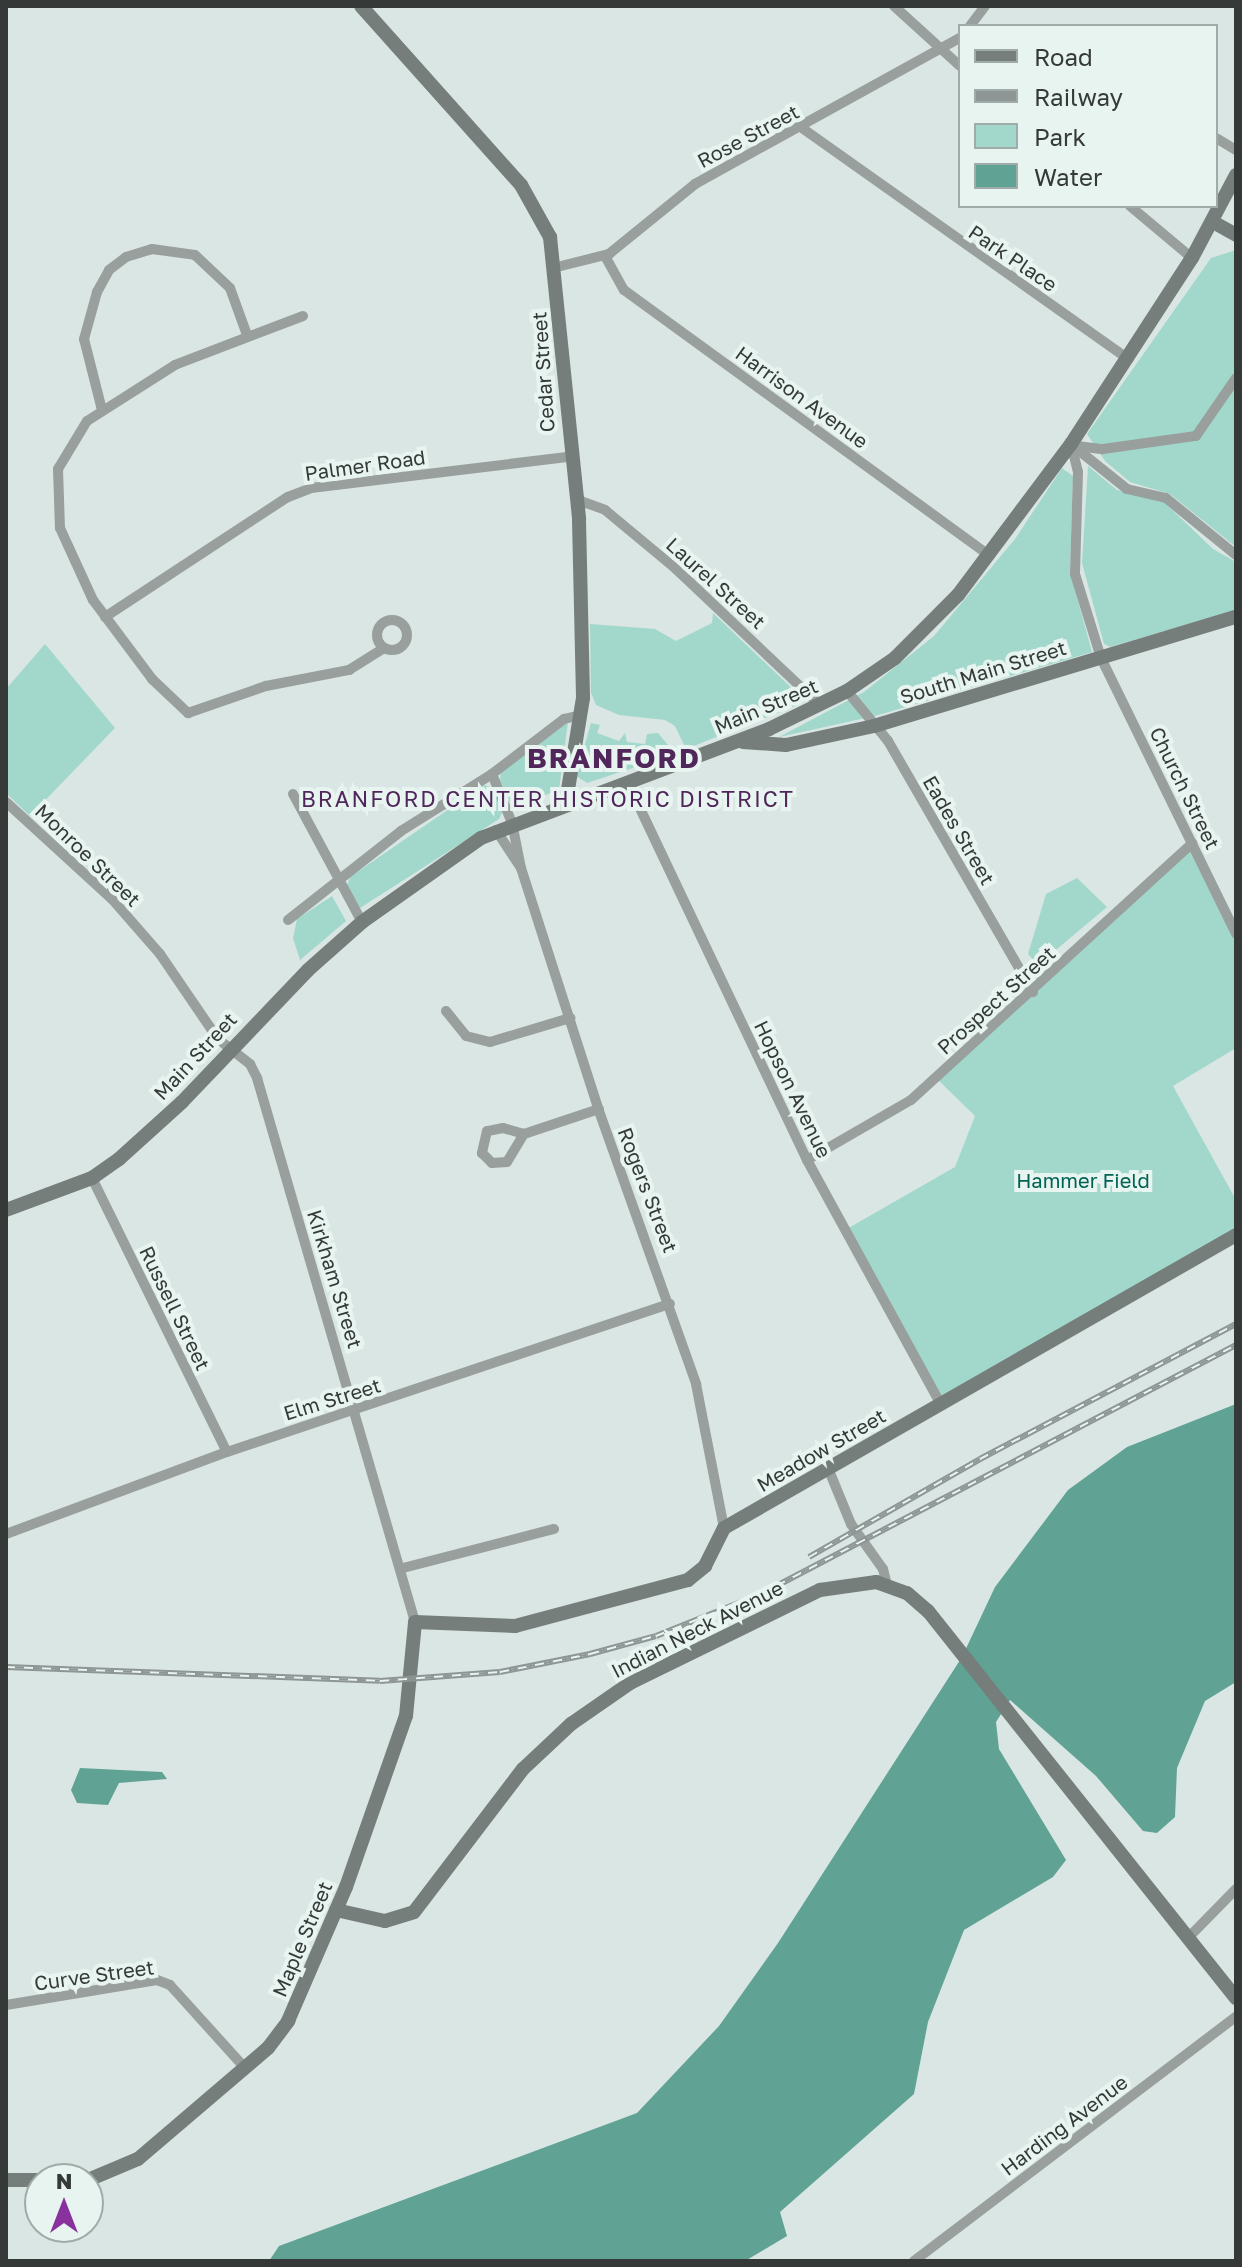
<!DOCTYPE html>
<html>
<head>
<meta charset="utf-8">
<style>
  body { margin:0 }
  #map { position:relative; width:1242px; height:2267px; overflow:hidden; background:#dae6e3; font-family:"Golos Text",sans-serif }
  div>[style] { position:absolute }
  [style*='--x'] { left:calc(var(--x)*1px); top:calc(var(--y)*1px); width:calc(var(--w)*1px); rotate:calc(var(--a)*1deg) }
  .green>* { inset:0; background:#a2d8cb }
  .water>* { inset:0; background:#60a395 }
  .street>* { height:10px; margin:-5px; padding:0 5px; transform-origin:5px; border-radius:5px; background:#999f9d }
  .street>.ring { margin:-5px; padding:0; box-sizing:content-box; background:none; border:10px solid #999f9d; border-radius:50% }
  .secondary>* { height:14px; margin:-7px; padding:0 7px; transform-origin:7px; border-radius:7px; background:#767e7c }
  .rail>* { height:6px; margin-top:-3px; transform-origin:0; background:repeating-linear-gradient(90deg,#e7f4f0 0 9px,#8d9694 0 18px); box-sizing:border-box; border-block:2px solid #8d9694 }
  span { translate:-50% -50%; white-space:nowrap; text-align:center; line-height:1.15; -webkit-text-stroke:8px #e7f4f0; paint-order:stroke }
  .street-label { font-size:20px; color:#353a39 }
  .park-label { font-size:20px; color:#016354 }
  .neighbourhood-label { font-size:22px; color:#51265b; letter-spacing:2px }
  .district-label { font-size:28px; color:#51265b; font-weight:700; letter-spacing:2px }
  .frame { position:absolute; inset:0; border:8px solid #353a39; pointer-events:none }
  .legend { position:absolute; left:958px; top:24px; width:260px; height:184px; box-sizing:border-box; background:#e7f4f0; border:2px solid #a0aaa7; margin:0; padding:10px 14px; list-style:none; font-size:24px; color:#353a39 }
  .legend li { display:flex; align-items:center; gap:16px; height:40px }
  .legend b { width:40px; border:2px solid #a0aaa7 }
  .north { position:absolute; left:24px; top:2163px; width:80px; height:80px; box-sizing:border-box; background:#e7f4f0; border:2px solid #a0aaa7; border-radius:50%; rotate:0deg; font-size:22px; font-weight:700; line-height:32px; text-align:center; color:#353a39 }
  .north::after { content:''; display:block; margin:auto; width:28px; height:36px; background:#89319d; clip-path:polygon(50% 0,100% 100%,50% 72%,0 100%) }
</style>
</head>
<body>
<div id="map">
  <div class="green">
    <div style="clip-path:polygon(1236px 250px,1236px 547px,1170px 494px,1130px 482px,1105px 461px,1087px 434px,1211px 258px)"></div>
    <div style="clip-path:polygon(1088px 466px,1117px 490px,1163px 501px,1213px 549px,1236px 562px,1236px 610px,1110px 647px,1104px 644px,1082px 563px)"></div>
    <div style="clip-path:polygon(1062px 468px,1073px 476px,1070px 572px,1092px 652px,875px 716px,779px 737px,864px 692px,934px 636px,1015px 539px)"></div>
    <div style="clip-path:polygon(713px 613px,799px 695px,800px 704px,686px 749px,675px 726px,665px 720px,619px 715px,596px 705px,591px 693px,590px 624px,655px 629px,676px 641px,712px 623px)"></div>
    <div style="clip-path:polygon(45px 644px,115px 728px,30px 816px,6px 793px,6px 689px)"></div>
    <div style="clip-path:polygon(568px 722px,559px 790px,512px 807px,500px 780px,501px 771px)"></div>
    <div style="clip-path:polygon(591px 723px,600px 725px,597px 733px,619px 741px,625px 733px,627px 742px,645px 744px,647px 734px,658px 733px,669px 746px,663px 758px,587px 783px,576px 776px)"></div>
    <div style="clip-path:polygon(484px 785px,493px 788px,503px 811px,499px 819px,360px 908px,347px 886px,350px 877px)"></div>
    <div style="clip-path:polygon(1192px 843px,1236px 934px,1236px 1048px,1173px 1086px,1236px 1200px,1236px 1235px,941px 1405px,845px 1230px,955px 1167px,975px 1116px,936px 1078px)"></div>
    <div style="clip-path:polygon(1077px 878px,1107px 907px,1038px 965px,1028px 954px,1046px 894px)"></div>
    <div style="clip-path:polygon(332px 896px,346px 921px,300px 960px,293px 938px,297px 919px)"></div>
  </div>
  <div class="water">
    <div style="clip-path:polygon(1236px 1404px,1236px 1682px,1205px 1701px,1177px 1768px,1175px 1817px,1157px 1833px,1143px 1831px,1096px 1776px,1010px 1700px,996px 1722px,999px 1749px,1066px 1860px,1053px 1877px,964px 1930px,928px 2022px,914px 2094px,780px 2212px,787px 2236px,745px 2261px,269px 2261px,279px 2246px,637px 2113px,719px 2026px,778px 1943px,962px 1657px,995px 1587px,1068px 1490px,1127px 1447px)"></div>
    <div style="clip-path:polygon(80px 1768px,162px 1772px,167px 1779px,119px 1783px,108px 1805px,77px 1803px,71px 1790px)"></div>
  </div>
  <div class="street">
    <div style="--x:894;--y:6;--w:89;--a:42.3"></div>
    <div style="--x:970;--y:26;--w:25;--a:-53"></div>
    <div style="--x:802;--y:128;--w:400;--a:35.3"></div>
    <div style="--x:1216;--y:138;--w:23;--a:31"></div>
    <div style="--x:1130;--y:206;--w:81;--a:40"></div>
    <div style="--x:605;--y:256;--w:39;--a:61"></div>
    <div style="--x:624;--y:290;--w:452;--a:36"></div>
    <div style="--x:557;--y:267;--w:54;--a:-14"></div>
    <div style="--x:609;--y:254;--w:111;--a:-39.1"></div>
    <div style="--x:695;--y:184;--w:303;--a:-28.9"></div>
    <div style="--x:303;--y:316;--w:137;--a:159.1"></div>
    <div style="--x:175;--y:365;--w:104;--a:147.5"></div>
    <div style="--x:87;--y:421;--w:56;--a:121.1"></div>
    <div style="--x:58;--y:469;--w:59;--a:88.1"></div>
    <div style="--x:60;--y:528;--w:79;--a:65.4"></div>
    <div style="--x:93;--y:600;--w:99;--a:53.2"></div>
    <div style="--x:152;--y:679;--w:50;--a:43.4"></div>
    <div style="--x:188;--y:713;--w:83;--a:-19.1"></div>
    <div style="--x:266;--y:686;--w:85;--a:-10.9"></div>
    <div style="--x:349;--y:670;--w:41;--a:-32.2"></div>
    <div style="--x:102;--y:410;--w:73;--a:-104.2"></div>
    <div style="--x:84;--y:339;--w:49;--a:-74.5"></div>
    <div style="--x:97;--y:292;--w:25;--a:-61"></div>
    <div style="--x:109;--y:270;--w:21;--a:-37"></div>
    <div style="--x:126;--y:257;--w:27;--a:-17"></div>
    <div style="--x:152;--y:249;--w:43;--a:7.9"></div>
    <div style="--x:195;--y:255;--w:48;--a:43.3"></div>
    <div style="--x:230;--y:288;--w:50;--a:70.1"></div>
    <div style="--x:1071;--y:444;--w:29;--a:76"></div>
    <div style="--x:1078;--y:472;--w:102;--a:91.7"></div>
    <div style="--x:1075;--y:574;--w:88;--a:72.8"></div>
    <div style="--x:1101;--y:658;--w:307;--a:63.9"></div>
    <div style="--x:1072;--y:445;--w:70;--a:38.7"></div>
    <div style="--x:1127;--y:489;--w:40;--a:13"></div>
    <div style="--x:1166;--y:498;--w:90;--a:39.2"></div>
    <div style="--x:1077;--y:446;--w:26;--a:7"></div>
    <div style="--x:1103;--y:449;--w:94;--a:-8"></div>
    <div style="--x:1196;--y:436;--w:70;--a:-55.4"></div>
    <div style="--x:578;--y:500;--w:29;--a:20"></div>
    <div style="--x:605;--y:510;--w:92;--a:39.7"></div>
    <div style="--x:676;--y:569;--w:199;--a:43.4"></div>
    <div style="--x:105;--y:617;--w:219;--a:-33.3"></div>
    <div style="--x:288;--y:497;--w:25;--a:-21"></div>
    <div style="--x:311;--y:488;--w:260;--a:-6.9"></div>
    <div class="ring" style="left:377px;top:620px;width:20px;height:20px"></div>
    <div style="--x:847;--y:691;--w:65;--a:50.6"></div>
    <div style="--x:888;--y:741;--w:290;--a:60"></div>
    <div style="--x:492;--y:774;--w:53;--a:67.8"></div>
    <div style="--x:512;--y:823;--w:46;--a:78.7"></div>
    <div style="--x:521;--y:868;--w:255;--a:72.2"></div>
    <div style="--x:599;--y:1111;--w:290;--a:70.4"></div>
    <div style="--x:696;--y:1384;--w:147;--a:79"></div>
    <div style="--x:627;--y:781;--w:420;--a:64.6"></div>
    <div style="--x:807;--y:1160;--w:279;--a:61.3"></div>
    <div style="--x:293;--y:794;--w:145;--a:61.7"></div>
    <div style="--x:6;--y:802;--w:144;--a:42.5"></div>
    <div style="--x:112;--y:899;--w:73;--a:48.9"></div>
    <div style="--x:160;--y:954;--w:103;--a:55.7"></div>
    <div style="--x:218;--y:1039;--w:41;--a:38"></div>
    <div style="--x:250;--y:1064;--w:16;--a:63"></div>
    <div style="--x:257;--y:1078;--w:566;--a:73.8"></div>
    <div style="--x:496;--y:830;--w:45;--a:56.7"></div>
    <div style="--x:288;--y:920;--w:144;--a:-38.2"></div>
    <div style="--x:401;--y:831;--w:107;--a:-32.1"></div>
    <div style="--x:492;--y:774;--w:91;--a:-37.4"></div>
    <div style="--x:564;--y:719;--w:17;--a:-13"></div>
    <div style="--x:446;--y:1011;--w:32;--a:51"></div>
    <div style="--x:466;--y:1036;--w:25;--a:14"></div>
    <div style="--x:490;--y:1042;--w:84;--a:-16.7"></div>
    <div style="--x:524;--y:1134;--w:22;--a:-164"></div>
    <div style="--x:503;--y:1128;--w:16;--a:169"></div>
    <div style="--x:487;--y:1131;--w:23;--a:103"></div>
    <div style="--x:482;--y:1153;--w:14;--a:45"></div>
    <div style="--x:492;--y:1163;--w:15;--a:-4"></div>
    <div style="--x:507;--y:1162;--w:33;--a:-59"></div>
    <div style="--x:524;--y:1134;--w:79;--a:-18.4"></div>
    <div style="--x:807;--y:1160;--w:120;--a:-30"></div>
    <div style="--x:911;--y:1100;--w:381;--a:-42.4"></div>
    <div style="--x:92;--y:1178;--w:305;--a:63.8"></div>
    <div style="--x:828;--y:1468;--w:61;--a:67.7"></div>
    <div style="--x:851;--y:1524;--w:55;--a:54.6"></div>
    <div style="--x:883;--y:1569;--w:16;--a:76"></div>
    <div style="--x:6;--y:1534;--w:236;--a:-20.4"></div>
    <div style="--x:227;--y:1452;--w:467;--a:-18.5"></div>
    <div style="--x:403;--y:1568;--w:156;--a:-14.5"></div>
    <div style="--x:1190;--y:1936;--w:66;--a:-45.6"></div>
    <div style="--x:6;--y:2005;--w:153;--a:-9.4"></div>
    <div style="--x:157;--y:1980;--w:14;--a:21"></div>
    <div style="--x:170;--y:1985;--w:112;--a:47.9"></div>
    <div style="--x:914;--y:2261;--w:404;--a:-37.2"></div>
  </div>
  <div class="secondary">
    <div style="--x:361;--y:6;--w:240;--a:48.2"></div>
    <div style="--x:521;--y:185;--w:60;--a:60.9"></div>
    <div style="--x:550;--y:237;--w:284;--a:84.1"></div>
    <div style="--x:579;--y:520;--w:178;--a:88.7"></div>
    <div style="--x:583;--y:698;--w:105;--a:99.3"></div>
    <div style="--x:1213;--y:222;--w:26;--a:29"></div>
    <div style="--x:743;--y:742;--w:43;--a:4"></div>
    <div style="--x:786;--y:745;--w:90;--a:-12.2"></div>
    <div style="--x:874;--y:726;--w:378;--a:-16.8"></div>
    <div style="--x:6;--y:1210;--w:92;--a:-20.4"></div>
    <div style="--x:92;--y:1178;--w:33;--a:-35"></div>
    <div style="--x:119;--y:1159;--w:85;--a:-42.1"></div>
    <div style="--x:182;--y:1102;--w:182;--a:-46.3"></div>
    <div style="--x:308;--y:970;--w:72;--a:-41.6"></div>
    <div style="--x:362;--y:922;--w:146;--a:-35.2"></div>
    <div style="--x:481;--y:838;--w:308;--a:-20.7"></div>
    <div style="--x:769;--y:729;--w:87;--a:-26"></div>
    <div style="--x:847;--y:691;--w:58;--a:-34.5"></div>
    <div style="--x:895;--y:658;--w:89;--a:-45"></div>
    <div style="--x:958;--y:595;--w:189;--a:-53.2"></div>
    <div style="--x:1071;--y:444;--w:222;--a:-57"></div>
    <div style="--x:1192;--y:258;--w:94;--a:-62.1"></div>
    <div style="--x:336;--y:1910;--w:50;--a:12.7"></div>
    <div style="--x:385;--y:1921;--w:30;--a:-17"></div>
    <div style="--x:414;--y:1912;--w:180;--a:-52.7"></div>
    <div style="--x:523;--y:1769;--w:66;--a:-43.2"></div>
    <div style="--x:571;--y:1724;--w:72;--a:-34.8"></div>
    <div style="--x:630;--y:1683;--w:212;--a:-26.1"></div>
    <div style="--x:820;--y:1590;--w:57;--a:-8.1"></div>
    <div style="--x:876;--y:1582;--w:33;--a:20"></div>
    <div style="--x:907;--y:1593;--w:28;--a:41"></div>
    <div style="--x:928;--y:1611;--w:495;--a:51.5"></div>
    <div style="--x:6;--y:2180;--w:34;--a:0"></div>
    <div style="--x:88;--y:2180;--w:54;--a:-22.8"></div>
    <div style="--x:138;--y:2159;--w:171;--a:-40.5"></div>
    <div style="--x:268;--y:2048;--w:34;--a:-53"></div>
    <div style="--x:288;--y:2021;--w:146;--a:-66.6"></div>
    <div style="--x:346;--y:1887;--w:181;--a:-70.7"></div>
    <div style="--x:406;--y:1716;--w:94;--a:-84.5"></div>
    <div style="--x:415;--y:1622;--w:100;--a:2.3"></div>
    <div style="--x:515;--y:1626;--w:179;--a:-14.9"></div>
    <div style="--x:688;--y:1580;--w:22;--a:-39"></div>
    <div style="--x:705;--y:1566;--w:42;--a:-63.4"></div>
    <div style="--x:724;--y:1528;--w:590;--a:-29.78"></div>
  </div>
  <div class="rail">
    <div style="--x:809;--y:1557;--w:197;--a:-29.8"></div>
    <div style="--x:980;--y:1459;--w:289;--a:-27.8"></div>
    <div style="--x:6;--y:1667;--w:374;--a:2.1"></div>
    <div style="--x:380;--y:1681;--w:120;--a:-4.3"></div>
    <div style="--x:500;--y:1672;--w:92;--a:-11.3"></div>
    <div style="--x:590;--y:1654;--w:68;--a:-15.3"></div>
    <div style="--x:656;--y:1636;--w:113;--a:-21.8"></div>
    <div style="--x:761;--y:1594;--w:536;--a:-27.66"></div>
  </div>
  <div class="street-label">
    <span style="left:748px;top:136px;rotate:-28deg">Rose Street</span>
    <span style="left:1013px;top:258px;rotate:34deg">Park Place</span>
    <span style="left:543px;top:372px;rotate:-94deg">Cedar Street</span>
    <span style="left:802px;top:397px;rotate:36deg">Harrison Avenue</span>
    <span style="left:365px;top:465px;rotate:-8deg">Palmer Road</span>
    <span style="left:716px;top:583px;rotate:42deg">Laurel Street</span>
    <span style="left:983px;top:672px;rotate:-17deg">South Main Street</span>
    <span style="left:766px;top:706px;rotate:-23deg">Main Street</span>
    <span style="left:1185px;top:788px;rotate:64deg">Church Street</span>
    <span style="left:959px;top:830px;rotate:60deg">Eades Street</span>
    <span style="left:88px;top:855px;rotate:44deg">Monroe Street</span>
    <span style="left:996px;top:1000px;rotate:-42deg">Prospect Street</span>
    <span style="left:195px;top:1056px;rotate:-47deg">Main Street</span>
    <span style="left:793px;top:1089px;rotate:64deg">Hopson Avenue</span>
    <span style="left:648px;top:1190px;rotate:69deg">Rogers Street</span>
    <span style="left:335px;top:1279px;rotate:73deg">Kirkham Street</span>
    <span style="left:175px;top:1308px;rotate:64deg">Russell Street</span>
    <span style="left:332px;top:1399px;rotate:-17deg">Elm Street</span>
    <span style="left:821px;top:1450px;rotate:-30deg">Meadow Street</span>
    <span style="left:697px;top:1629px;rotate:-27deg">Indian Neck Avenue</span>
    <span style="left:302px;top:1939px;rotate:-67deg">Maple Street</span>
    <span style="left:94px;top:1975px;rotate:-8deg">Curve Street</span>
    <span style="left:1064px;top:2125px;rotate:-37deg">Harding Avenue</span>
  </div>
  <div class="park-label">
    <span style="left:1083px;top:1180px">Hammer Field</span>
  </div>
  <div class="neighbourhood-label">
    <span style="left:548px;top:799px">BRANFORD CENTER HISTORIC DISTRICT</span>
  </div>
  <div class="district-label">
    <span style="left:614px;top:758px">BRANFORD</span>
  </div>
  <div class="frame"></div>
  <ul class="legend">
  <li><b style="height:10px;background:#767e7c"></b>Road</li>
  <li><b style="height:10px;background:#8d9694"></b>Railway</li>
  <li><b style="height:22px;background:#a2d8cb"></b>Park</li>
  <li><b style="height:22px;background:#60a395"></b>Water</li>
  </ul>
  <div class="north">N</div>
</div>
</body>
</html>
